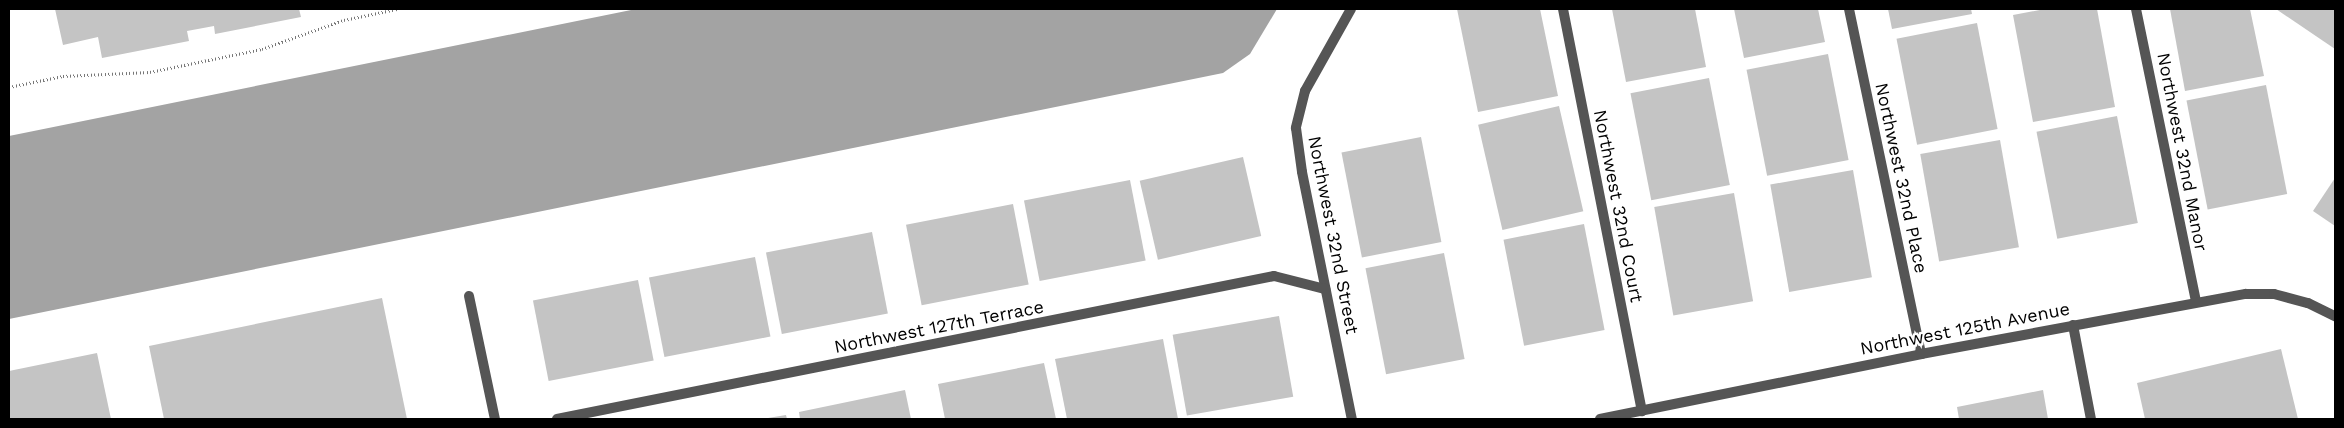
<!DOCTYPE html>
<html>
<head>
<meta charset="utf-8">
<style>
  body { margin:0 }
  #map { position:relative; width:2344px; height:428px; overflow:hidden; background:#fff; font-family:"Work Sans",sans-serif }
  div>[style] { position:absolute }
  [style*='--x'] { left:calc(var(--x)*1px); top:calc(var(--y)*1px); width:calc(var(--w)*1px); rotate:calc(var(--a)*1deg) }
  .water>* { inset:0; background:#a3a3a3 }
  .building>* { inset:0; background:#c4c4c4; transform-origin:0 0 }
  .path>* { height:3px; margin-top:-1.5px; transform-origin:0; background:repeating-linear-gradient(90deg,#777 0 1px,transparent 0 3.5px) }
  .minor>* { height:10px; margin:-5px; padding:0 5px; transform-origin:5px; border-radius:5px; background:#555 }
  span { translate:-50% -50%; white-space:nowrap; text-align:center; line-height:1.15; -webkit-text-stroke:4.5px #fff; paint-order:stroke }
  .street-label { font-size:18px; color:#000 }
  .frame { position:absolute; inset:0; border:10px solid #000; pointer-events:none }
</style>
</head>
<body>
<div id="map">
  <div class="water">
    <div style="clip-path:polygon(636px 9px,1277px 9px,1250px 54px,1223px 73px,9px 319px,9px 136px)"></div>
  </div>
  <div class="building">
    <div style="clip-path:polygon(55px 9px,299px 9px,301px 17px,215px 34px,214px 26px,187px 31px,189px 41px,102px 58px,98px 37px,63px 45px)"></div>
    <div style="clip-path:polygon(1457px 9px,1540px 9px,1558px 96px,1478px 112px)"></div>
    <div style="clip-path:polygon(1612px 9px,1695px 9px,1706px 67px,1626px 82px)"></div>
    <div style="clip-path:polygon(1734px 9px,1818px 9px,1825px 42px,1744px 58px)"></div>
    <div style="clip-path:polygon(1888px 9px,1971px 9px,1972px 14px,1892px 29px)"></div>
    <div style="clip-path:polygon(2045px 9px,2097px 9px,2115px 107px,2033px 122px,2013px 15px)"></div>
    <div style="clip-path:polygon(2170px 9px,2250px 9px,2264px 76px,2185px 91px)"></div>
    <div style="clip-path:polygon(2276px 9px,2335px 9px,2335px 49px)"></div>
    <div style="left:1977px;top:23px;width:108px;height:82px;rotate:79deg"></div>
    <div style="left:1828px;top:54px;width:108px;height:83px;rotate:79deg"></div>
    <div style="left:1709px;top:78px;width:109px;height:80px;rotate:79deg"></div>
    <div style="left:2266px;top:85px;width:111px;height:81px;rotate:79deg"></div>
    <div style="left:1559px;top:106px;width:108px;height:83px;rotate:77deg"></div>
    <div style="left:2117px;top:116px;width:109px;height:82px;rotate:79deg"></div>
    <div style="left:1421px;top:137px;width:107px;height:81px;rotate:79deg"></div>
    <div style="left:2000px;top:140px;width:109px;height:81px;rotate:80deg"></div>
    <div style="left:1243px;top:157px;width:81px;height:106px;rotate:77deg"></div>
    <div style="left:1853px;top:170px;width:109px;height:84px;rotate:80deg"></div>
    <div style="clip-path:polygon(2335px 178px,2335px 226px,2313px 211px)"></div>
    <div style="left:1130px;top:180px;width:82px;height:108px;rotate:79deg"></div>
    <div style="left:1734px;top:193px;width:110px;height:81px;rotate:80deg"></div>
    <div style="left:1013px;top:204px;width:82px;height:109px;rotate:79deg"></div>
    <div style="left:1584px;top:224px;width:108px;height:82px;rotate:79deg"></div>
    <div style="left:872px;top:232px;width:83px;height:108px;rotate:79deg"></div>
    <div style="left:1444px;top:253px;width:108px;height:80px;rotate:79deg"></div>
    <div style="left:755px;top:257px;width:81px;height:108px;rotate:79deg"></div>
    <div style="left:638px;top:280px;width:82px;height:107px;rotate:79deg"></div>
    <div style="clip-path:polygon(382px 298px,407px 419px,164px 419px,149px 346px)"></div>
    <div style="left:1279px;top:316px;width:82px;height:108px;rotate:80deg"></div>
    <div style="clip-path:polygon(1163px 339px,1178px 419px,1067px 419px,1055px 359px)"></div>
    <div style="clip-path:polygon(2281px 349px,2298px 419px,2145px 419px,2137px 383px)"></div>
    <div style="clip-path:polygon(97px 353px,111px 419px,9px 419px,9px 371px)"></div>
    <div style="clip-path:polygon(1044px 363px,1056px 419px,945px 419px,938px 384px)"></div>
    <div style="clip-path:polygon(905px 390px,911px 419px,800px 419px,799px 412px)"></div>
    <div style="clip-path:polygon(2043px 390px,2048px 419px,1959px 419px,1957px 407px)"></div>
    <div style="clip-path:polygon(786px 415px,787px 419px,768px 419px,768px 418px)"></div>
  </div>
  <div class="path">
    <div style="--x:9;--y:87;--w:55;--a:-11.5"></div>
    <div style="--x:63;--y:76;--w:87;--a:-2.6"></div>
    <div style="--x:150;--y:72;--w:114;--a:-11.6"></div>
    <div style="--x:262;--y:49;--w:87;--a:-19.5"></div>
    <div style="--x:344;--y:20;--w:54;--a:-11.7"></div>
  </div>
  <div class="minor">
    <div style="--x:1351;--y:9;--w:94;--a:119.3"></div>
    <div style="--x:1305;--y:91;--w:38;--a:104"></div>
    <div style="--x:1296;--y:128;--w:44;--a:82.2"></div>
    <div style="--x:1302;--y:172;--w:252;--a:78.6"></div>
    <div style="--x:1563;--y:9;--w:410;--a:78.9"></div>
    <div style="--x:1849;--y:9;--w:352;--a:78.2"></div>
    <div style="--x:2136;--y:9;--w:299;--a:78.4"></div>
    <div style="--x:469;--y:296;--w:126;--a:78.1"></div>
    <div style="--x:2073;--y:325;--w:96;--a:79.2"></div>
    <div style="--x:557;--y:419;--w:731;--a:-11.28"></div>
    <div style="--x:1274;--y:276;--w:53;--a:14.3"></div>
    <div style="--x:1600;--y:419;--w:328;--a:-11.4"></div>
    <div style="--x:1921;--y:354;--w:330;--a:-10.5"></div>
    <div style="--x:2246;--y:294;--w:28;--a:0"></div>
    <div style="--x:2274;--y:294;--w:35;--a:15"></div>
    <div style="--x:2308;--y:303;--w:30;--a:26"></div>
  </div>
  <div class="street-label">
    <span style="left:2182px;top:152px;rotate:79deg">Northwest 32nd Manor</span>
    <span style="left:1901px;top:178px;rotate:78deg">Northwest 32nd Place</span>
    <span style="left:1618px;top:206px;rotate:79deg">Northwest 32nd Court</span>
    <span style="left:1333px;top:235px;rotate:79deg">Northwest 32nd Street</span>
    <span style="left:939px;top:327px;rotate:-11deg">Northwest 127th Terrace</span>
    <span style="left:1965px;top:329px;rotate:-11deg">Northwest 125th Avenue</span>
  </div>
  <div class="frame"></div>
</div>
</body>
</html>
